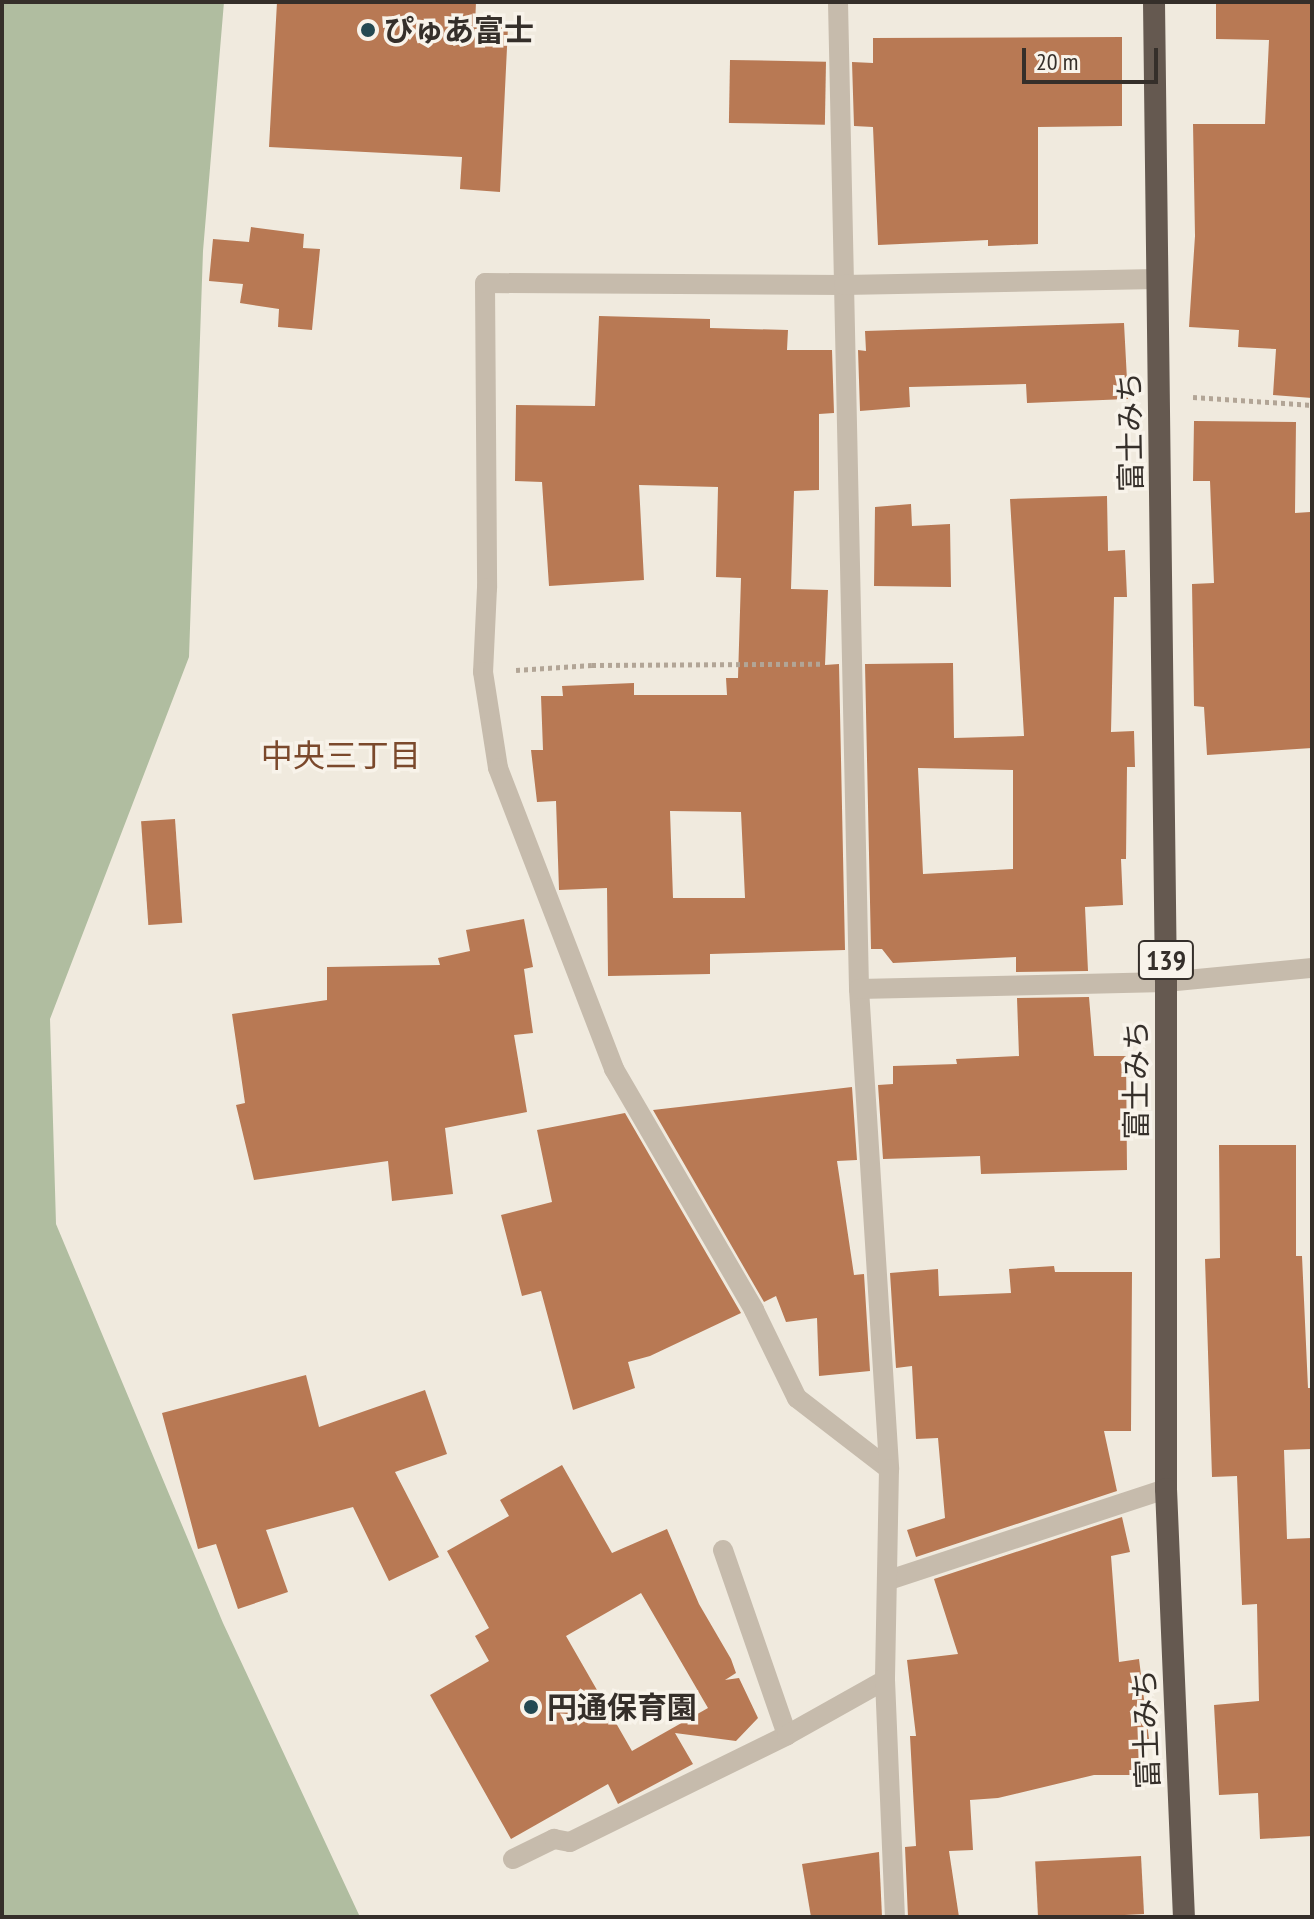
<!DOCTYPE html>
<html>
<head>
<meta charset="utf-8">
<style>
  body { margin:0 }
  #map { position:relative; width:1314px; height:1919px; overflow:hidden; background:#f0eade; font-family:"PT Sans Narrow","Noto Sans JP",sans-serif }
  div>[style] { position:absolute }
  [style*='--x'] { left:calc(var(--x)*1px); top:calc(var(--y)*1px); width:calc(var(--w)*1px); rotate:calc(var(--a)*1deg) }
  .green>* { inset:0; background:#b0bda0 }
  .building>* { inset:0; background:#b87954; transform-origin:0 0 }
  .path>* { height:5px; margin-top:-2.5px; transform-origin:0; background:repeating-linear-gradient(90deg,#b2a596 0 4px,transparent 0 8px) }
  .service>* { height:20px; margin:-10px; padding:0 10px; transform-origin:10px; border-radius:10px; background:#c6bbac }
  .minor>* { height:20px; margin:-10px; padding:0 10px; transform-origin:10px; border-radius:10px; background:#c6bbac }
  .trunk>* { height:22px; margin:-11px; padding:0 11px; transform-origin:11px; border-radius:11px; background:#655950 }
  .dots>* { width:22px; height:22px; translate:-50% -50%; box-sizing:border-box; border:4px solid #f8f3ea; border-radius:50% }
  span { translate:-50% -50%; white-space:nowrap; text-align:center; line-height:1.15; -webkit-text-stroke:7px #f8f3ea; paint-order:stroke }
  .shield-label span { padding:2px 6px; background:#f8f3ea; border:2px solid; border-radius:6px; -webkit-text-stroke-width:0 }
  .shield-label { font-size:28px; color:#352f2a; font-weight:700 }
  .poi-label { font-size:30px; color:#352f2a; font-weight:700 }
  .left { translate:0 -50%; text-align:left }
  .street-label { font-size:30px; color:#352f2a }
  .neighbourhood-label { font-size:32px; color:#7b492c }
  .frame { position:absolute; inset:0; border:4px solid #352f2a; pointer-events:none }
  .scale { position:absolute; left:1022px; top:48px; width:136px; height:36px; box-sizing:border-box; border:4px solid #352f2a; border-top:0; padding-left:10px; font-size:24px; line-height:28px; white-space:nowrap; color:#352f2a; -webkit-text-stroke:6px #f8f3ea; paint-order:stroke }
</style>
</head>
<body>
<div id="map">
  <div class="green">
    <div style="clip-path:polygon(2px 2px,224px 2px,203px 251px,189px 657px,50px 1019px,56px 1224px,223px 1623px,360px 1917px,2px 1917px)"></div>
  </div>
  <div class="building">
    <div style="clip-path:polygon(277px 2px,476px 2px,475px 26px,508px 27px,500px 192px,460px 189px,462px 157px,269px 147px)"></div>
    <div style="clip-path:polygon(1216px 2px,1312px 2px,1312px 398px,1273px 395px,1276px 349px,1238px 347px,1239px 330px,1189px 327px,1195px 236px,1193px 124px,1265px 124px,1269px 40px,1216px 39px)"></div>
    <div style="clip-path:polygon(1122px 37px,1122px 126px,1038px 127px,1038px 244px,988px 246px,988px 240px,878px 245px,873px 127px,854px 126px,852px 62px,873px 63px,873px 38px)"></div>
    <div style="left:730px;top:60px;width:96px;height:63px;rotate:1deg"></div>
    <div style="clip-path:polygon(251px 227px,304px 234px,303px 248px,320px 249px,312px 330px,278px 327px,279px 309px,240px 303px,243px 284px,209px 281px,213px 239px,249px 242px)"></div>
    <div style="clip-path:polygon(evenodd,599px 316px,710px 319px,710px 328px,788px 330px,787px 350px,832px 350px,834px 413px,819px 414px,819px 490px,794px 491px,791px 589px,828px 590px,825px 665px,839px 664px,845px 950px,710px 954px,710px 974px,608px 976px,607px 888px,559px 890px,556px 801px,537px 802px,531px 750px,543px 750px,541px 696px,563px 696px,562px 686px,634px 683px,634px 695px,727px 695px,726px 678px,738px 678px,741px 578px,716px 577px,718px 487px,639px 485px,644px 580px,549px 586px,542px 482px,515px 481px,516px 405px,595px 406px,599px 316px,670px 811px,741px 812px,745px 898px,673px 898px,670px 811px)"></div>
    <div style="clip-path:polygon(1124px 323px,1128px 399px,1027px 403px,1026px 384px,909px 387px,910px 407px,860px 411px,858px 350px,866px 351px,865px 331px)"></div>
    <div style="clip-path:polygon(1194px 421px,1296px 422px,1295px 513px,1310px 512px,1312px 550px,1312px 748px,1207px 755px,1204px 707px,1194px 706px,1192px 584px,1214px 583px,1210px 481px,1193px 481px)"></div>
    <div style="clip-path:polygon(evenodd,1107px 496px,1108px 551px,1125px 550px,1127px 597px,1114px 597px,1111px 732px,1134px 731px,1135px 767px,1127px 767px,1126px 859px,1121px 859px,1123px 905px,1085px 907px,1088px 971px,1016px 972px,1016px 957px,893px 963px,882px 949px,871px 949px,865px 664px,953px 663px,954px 738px,1024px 736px,1010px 499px,1107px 496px,918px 768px,1013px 770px,1013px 869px,923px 874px,918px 768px)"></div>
    <div style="clip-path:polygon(911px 504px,912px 526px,950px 524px,951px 587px,874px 586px,875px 507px)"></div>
    <div style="left:175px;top:819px;width:104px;height:34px;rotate:86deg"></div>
    <div style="clip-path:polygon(524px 919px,533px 967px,524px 969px,533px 1033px,514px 1035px,527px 1112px,445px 1128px,453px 1194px,392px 1201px,388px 1161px,254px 1180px,236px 1105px,245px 1103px,232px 1014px,327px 1000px,327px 967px,440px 965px,438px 958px,470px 951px,466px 930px)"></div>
    <div style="clip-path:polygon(1089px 997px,1094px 1056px,1126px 1056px,1127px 1170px,981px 1174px,980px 1156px,883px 1159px,878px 1085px,893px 1084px,893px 1066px,957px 1064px,956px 1059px,1019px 1056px,1017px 998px)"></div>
    <div style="clip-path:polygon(852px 1087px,857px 1160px,837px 1161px,854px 1275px,864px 1274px,870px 1371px,819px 1376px,817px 1318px,786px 1322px,776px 1296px,764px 1302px,653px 1110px)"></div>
    <div style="clip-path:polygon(625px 1113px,741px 1313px,650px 1356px,628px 1362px,635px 1388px,573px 1410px,541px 1291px,522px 1296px,501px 1215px,552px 1202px,537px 1130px)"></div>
    <div style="clip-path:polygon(1219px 1145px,1296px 1145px,1296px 1256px,1302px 1256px,1308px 1388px,1312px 1388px,1312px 1449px,1284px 1450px,1287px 1539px,1312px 1538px,1312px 1836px,1260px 1839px,1258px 1793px,1219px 1795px,1214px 1705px,1259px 1701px,1257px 1604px,1242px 1605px,1237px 1476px,1212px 1477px,1205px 1259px,1220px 1258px)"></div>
    <div style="clip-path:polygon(1054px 1266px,1055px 1272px,1132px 1272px,1131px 1431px,1104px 1431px,1117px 1491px,916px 1557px,907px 1530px,945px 1518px,938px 1438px,916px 1439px,912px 1366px,896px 1368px,890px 1273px,938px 1269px,939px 1296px,1011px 1293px,1009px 1269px)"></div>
    <div style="clip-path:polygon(306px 1375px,319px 1427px,425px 1390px,447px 1454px,395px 1472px,439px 1557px,389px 1581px,353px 1507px,266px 1530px,288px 1592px,238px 1609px,216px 1544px,198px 1549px,162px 1413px)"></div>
    <div style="clip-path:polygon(evenodd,562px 1465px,612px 1553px,667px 1529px,699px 1604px,731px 1659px,736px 1673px,725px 1680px,739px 1678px,758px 1718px,736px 1741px,675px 1733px,693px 1764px,618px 1804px,608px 1784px,511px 1839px,430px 1695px,489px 1661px,475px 1636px,489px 1628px,447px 1551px,509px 1516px,500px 1500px,562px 1465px,641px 1593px,708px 1708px,632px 1751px,566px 1636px,641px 1593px)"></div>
    <div style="clip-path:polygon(1122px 1517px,1130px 1552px,1111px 1556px,1119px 1662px,1139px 1659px,1149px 1739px,1144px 1739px,1144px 1775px,1094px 1775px,998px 1798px,970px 1800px,973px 1850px,949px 1851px,959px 1917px,908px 1917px,905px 1847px,916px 1846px,910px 1736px,916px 1736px,907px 1660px,958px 1654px,934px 1579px)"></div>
    <div style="clip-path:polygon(879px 1852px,882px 1917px,811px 1917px,802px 1864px)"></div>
    <div style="left:1141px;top:1856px;width:58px;height:106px;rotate:87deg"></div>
  </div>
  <div class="path">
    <div style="--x:1193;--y:397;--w:119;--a:3.8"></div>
    <div style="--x:516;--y:670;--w:76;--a:-3.8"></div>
    <div style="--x:592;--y:665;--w:229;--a:-0.3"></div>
  </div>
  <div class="service">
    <div style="--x:485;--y:283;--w:305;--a:89.6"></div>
    <div style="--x:487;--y:588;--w:84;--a:92.7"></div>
    <div style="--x:483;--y:672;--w:97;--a:81.1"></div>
    <div style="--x:498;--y:768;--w:323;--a:68.9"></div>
    <div style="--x:614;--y:1069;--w:279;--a:59.8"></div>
    <div style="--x:754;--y:1310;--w:98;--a:64"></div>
    <div style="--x:797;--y:1398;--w:116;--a:37.7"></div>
    <div style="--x:723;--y:1550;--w:196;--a:70.9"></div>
    <div style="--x:889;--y:1580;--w:292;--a:-18.2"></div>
    <div style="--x:513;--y:1859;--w:46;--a:-26"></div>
    <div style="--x:554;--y:1839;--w:16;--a:11"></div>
    <div style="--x:570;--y:1842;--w:242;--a:-26.2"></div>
    <div style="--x:787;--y:1735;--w:112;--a:-29.3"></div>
  </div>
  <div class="minor">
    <div style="--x:838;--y:2;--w:987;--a:88.78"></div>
    <div style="--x:859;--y:989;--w:481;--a:86.4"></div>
    <div style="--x:889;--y:1469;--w:211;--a:91.1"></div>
    <div style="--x:885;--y:1680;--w:237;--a:87.6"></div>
    <div style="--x:485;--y:283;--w:359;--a:0.3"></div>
    <div style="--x:844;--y:285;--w:313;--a:-1.1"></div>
    <div style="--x:859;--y:989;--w:307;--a:-1.3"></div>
    <div style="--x:1166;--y:982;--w:147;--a:-5.5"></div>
  </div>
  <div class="trunk">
    <div style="--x:1154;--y:2;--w:980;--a:89.3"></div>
    <div style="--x:1166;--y:982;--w:507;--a:90"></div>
    <div style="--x:1166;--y:1489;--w:428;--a:87.6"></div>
  </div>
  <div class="dots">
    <div style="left:368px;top:30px;background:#244952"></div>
    <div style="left:531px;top:1707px;background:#244952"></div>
  </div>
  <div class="shield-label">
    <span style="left:1166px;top:960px">139</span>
  </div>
  <div class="poi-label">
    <span class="left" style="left:384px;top:30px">ぴゅあ富士</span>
    <span class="left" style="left:547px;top:1707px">円通保育園</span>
  </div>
  <div class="street-label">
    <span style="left:1130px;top:432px;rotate:-91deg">富士みち</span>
    <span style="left:1136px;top:1080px;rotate:-90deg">富士みち</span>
    <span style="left:1146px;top:1729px;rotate:-92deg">富士みち</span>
  </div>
  <div class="neighbourhood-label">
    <span style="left:341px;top:755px">中央三丁目</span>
  </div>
  <div class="frame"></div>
  <div class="scale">20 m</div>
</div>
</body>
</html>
